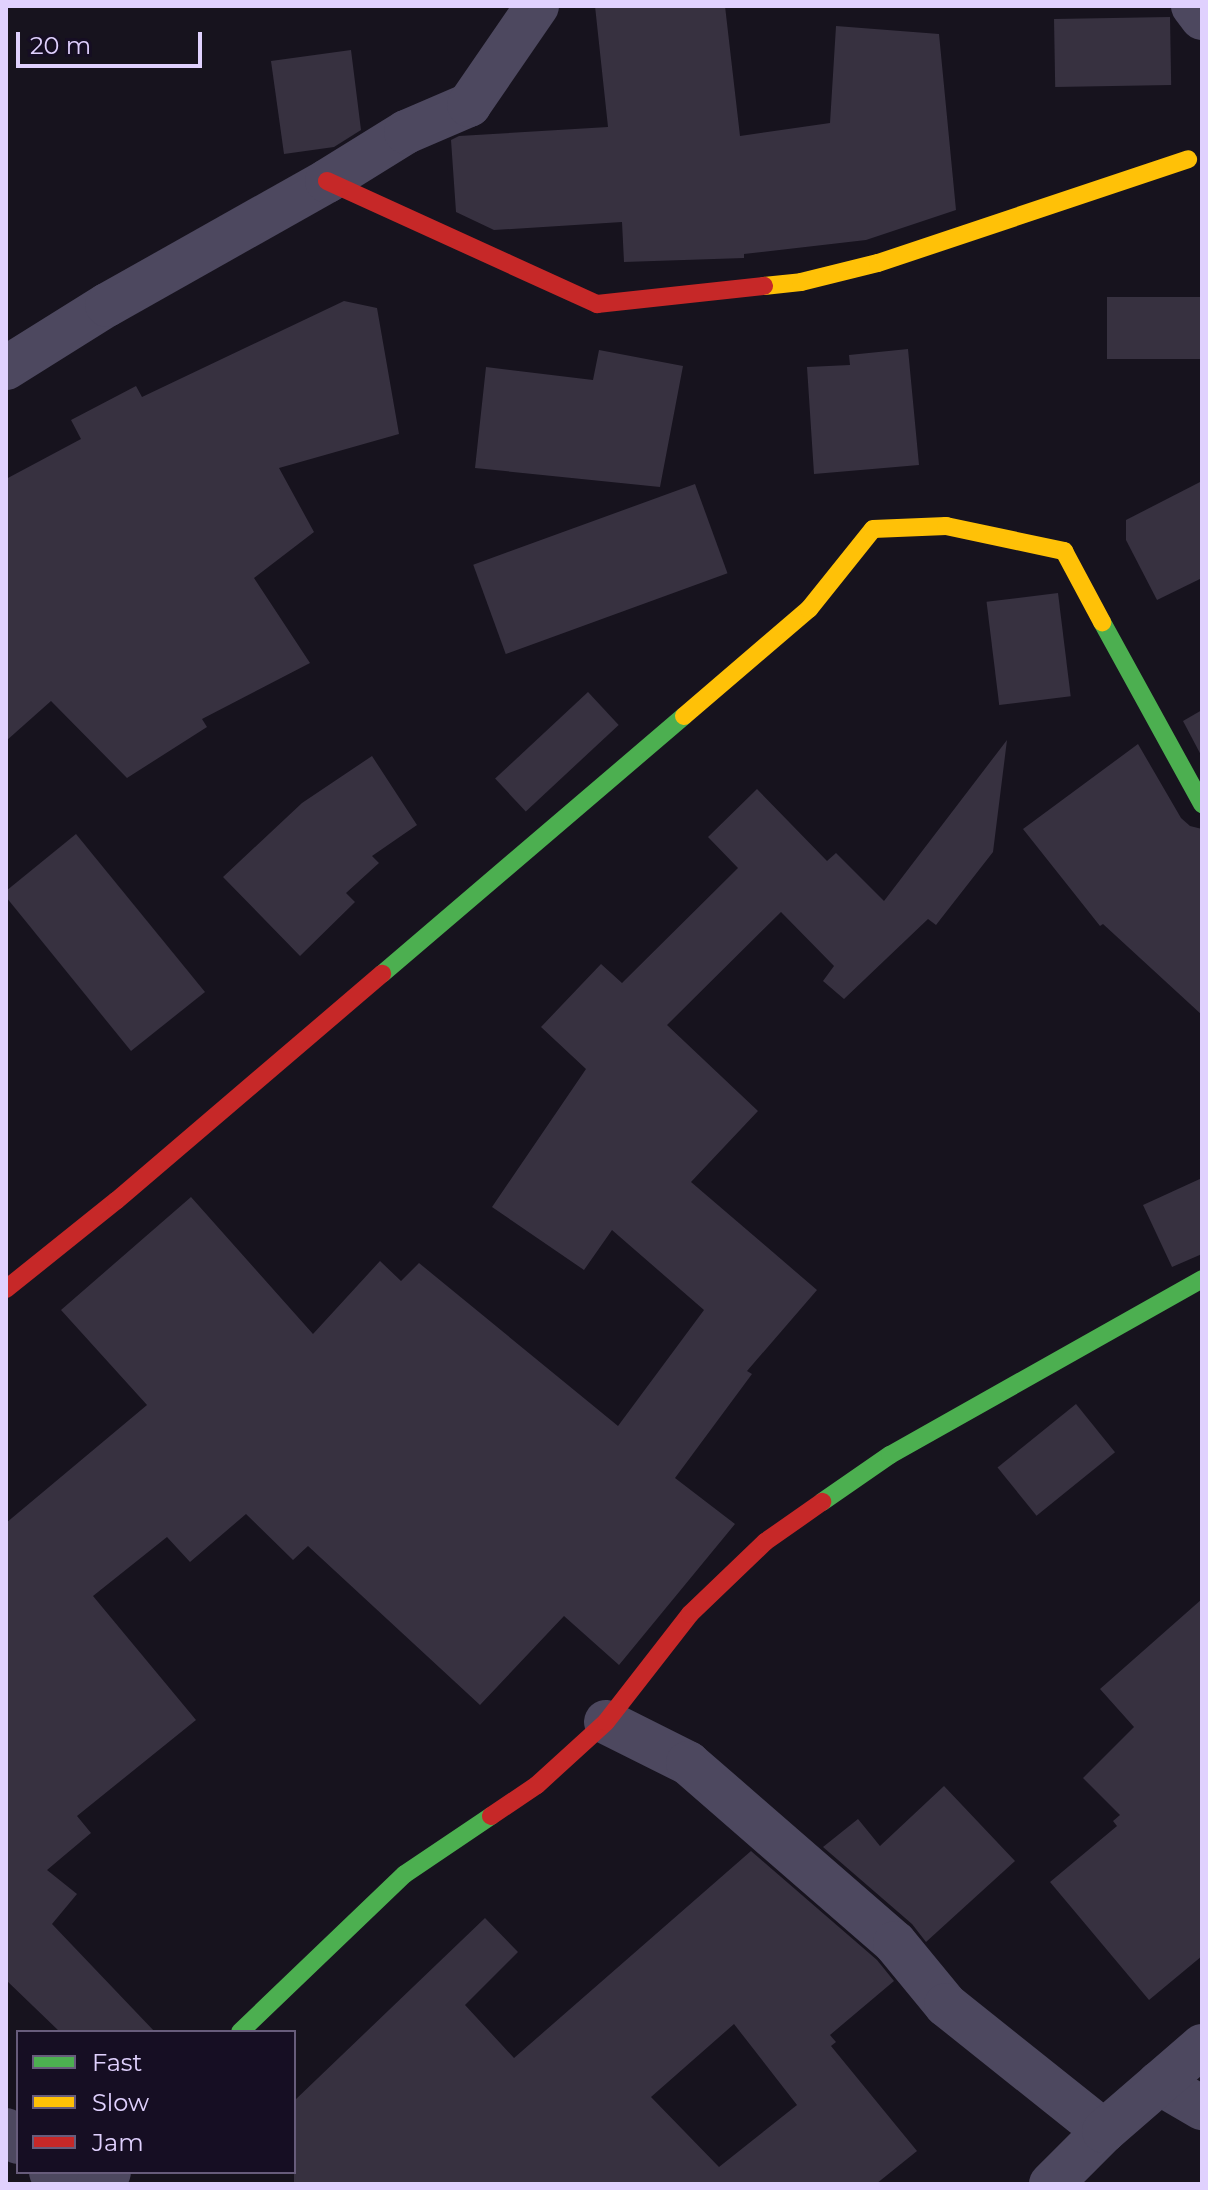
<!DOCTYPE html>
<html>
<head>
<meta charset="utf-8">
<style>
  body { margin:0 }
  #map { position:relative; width:1208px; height:2190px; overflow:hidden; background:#17131e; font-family:Montserrat,sans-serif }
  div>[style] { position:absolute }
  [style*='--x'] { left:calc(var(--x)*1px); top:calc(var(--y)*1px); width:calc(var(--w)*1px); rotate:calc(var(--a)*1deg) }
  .building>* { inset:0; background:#373140; transform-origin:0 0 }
  .street>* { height:44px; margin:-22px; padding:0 22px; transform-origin:22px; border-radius:22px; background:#4d485f }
  .fast>* { height:18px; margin:-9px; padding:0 9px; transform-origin:9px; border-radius:9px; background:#4caf50 }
  .slow>* { height:18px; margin:-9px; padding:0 9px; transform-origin:9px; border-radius:9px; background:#ffc107 }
  .jam>* { height:18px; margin:-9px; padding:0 9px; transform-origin:9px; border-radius:9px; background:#c62828 }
  span { translate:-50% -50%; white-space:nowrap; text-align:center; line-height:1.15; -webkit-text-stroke:6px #160e23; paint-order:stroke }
  .frame { position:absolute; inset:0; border:8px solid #e0d1fe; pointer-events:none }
  .legend { position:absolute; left:16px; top:2030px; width:280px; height:144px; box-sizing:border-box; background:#160e23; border:2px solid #675c7b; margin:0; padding:10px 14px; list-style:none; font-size:24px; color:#e0d1fe }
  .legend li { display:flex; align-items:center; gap:16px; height:40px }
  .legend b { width:40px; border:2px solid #675c7b }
  .scale { position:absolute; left:16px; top:32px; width:186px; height:36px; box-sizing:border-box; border:4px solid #e0d1fe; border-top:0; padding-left:10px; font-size:24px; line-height:28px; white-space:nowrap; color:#e0d1fe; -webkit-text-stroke:6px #160e23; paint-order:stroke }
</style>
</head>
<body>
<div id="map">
  <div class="building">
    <div style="clip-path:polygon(595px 6px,725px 6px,740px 136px,830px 123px,836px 26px,939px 34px,956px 210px,866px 240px,744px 254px,744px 258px,624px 262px,622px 222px,494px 230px,456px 212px,451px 140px,459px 136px,608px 127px)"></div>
    <div style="left:1170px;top:17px;width:68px;height:116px;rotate:89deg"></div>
    <div style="clip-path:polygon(351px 50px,361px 130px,334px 147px,284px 154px,271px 61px)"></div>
    <div style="left:1202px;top:297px;width:62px;height:95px;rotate:90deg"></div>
    <div style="clip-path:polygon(344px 301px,377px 308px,399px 434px,279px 468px,314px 532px,254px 578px,310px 663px,202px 719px,207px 727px,127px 778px,51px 701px,6px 741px,6px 479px,81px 439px,71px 420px,136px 386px,142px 397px)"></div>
    <div style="clip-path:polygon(908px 349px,919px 465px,814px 474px,807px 367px,850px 365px,849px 355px)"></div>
    <div style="clip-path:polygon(599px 350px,683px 366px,660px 487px,475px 468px,486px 367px,593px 380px)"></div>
    <div style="clip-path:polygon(1202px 481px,1202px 578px,1157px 600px,1126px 540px,1126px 520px)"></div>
    <div style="left:695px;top:484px;width:95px;height:236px;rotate:70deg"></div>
    <div style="left:1058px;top:593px;width:104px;height:72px;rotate:83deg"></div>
    <div style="left:588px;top:692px;width:45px;height:127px;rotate:47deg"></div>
    <div style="clip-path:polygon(1202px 710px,1202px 757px,1183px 721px)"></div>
    <div style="clip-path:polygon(1007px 740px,993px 852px,936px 925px,928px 919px,844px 999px,823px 981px,834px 966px,781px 912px,667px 1025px,758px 1111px,691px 1182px,817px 1290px,747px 1371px,752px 1374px,675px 1478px,735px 1524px,619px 1665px,564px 1616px,480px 1705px,308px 1546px,293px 1560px,246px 1514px,190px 1562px,167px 1537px,93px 1596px,196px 1720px,77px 1816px,91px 1833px,47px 1870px,77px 1894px,52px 1924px,155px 2032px,60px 2032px,6px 1980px,6px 1523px,147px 1405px,61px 1310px,191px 1197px,313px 1334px,380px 1261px,401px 1281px,419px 1263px,618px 1426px,704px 1310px,612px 1230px,584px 1270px,492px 1207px,586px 1069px,541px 1027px,601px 964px,622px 983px,738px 868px,708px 837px,757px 789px,827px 861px,836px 853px,884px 901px)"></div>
    <div style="clip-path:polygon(1138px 744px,1181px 818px,1190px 826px,1202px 829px,1202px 1015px,1103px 924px,1100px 926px,1023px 829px)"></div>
    <div style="clip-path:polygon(372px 756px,417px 825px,372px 856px,379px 863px,346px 893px,355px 902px,300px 956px,223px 877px,302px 803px)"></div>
    <div style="clip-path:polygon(76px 834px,205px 992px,131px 1051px,6px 897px,6px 891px)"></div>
    <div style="clip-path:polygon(1202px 1178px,1202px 1254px,1172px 1267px,1143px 1205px)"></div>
    <div style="left:1076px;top:1404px;width:62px;height:101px;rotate:51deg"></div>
    <div style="clip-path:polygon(1202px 1599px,1202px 1956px,1149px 2000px,1050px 1882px,1117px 1826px,1113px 1821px,1120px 1815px,1083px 1778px,1134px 1727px,1100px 1689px)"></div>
    <div style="clip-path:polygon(944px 1786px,1015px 1861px,926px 1942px,912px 1924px,823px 1847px,858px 1819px,880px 1846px)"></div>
    <div style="clip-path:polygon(evenodd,751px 1851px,877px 1960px,894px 1981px,830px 2035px,836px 2042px,831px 2046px,917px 2151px,876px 2184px,294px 2184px,294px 2101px,485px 1918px,518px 1952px,465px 2005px,514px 2058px,751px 1851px,734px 2024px,797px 2105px,719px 2167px,651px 2097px,734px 2024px)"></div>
  </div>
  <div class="street">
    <div style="--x:1193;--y:6;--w:15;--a:53"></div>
    <div style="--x:6;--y:368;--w:119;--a:-32"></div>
    <div style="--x:107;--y:305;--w:253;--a:-29.4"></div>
    <div style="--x:327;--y:181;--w:93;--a:-31.8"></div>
    <div style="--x:406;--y:132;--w:69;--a:-23.2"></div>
    <div style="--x:469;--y:105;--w:120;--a:-55.5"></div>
    <div style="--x:606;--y:1722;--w:92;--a:26.6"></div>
    <div style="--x:688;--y:1763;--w:274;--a:41"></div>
    <div style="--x:895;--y:1943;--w:80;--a:50.6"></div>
    <div style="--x:946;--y:2005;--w:202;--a:38.6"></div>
    <div style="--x:1159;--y:2083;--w:50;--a:30.2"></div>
    <div style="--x:6;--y:2130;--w:17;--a:45"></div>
    <div style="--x:51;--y:2172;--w:17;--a:45"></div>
    <div style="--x:98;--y:2184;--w:16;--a:-47"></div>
    <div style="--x:1051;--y:2184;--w:75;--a:-45"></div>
    <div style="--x:1104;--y:2131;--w:130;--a:-40.9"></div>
  </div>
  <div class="fast">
    <div style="--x:1102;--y:622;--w:208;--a:61.2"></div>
    <div style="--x:382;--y:974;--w:397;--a:-40.5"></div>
    <div style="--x:822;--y:1502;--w:83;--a:-34.7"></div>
    <div style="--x:890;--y:1455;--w:358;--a:-29.4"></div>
    <div style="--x:240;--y:2032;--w:228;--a:-43.8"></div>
    <div style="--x:405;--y:1874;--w:104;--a:-34"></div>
  </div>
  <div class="slow">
    <div style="--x:764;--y:286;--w:37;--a:-6"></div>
    <div style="--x:801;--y:282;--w:79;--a:-13.9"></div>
    <div style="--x:878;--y:263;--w:327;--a:-18.5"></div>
    <div style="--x:684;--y:716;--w:165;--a:-40.6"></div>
    <div style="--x:809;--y:609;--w:102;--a:-51.3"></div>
    <div style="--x:873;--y:529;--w:73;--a:-2.4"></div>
    <div style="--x:946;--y:526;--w:121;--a:12"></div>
    <div style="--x:1064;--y:551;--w:81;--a:61.8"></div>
  </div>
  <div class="jam">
    <div style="--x:327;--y:181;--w:297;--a:24.5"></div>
    <div style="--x:597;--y:304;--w:168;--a:-6.2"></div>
    <div style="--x:6;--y:1289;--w:141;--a:-38.7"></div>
    <div style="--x:116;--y:1201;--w:350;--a:-40.5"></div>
    <div style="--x:491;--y:1816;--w:55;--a:-34"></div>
    <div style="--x:537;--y:1785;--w:93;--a:-42.4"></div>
    <div style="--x:606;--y:1722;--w:137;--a:-52.1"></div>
    <div style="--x:690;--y:1614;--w:104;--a:-43.8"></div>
    <div style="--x:765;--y:1542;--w:70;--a:-35.1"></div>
  </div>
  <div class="frame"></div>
  <ul class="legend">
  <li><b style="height:10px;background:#4caf50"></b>Fast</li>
  <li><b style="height:10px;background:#ffc107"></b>Slow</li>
  <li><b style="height:10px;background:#c62828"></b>Jam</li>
  </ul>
  <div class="scale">20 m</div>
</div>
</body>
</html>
